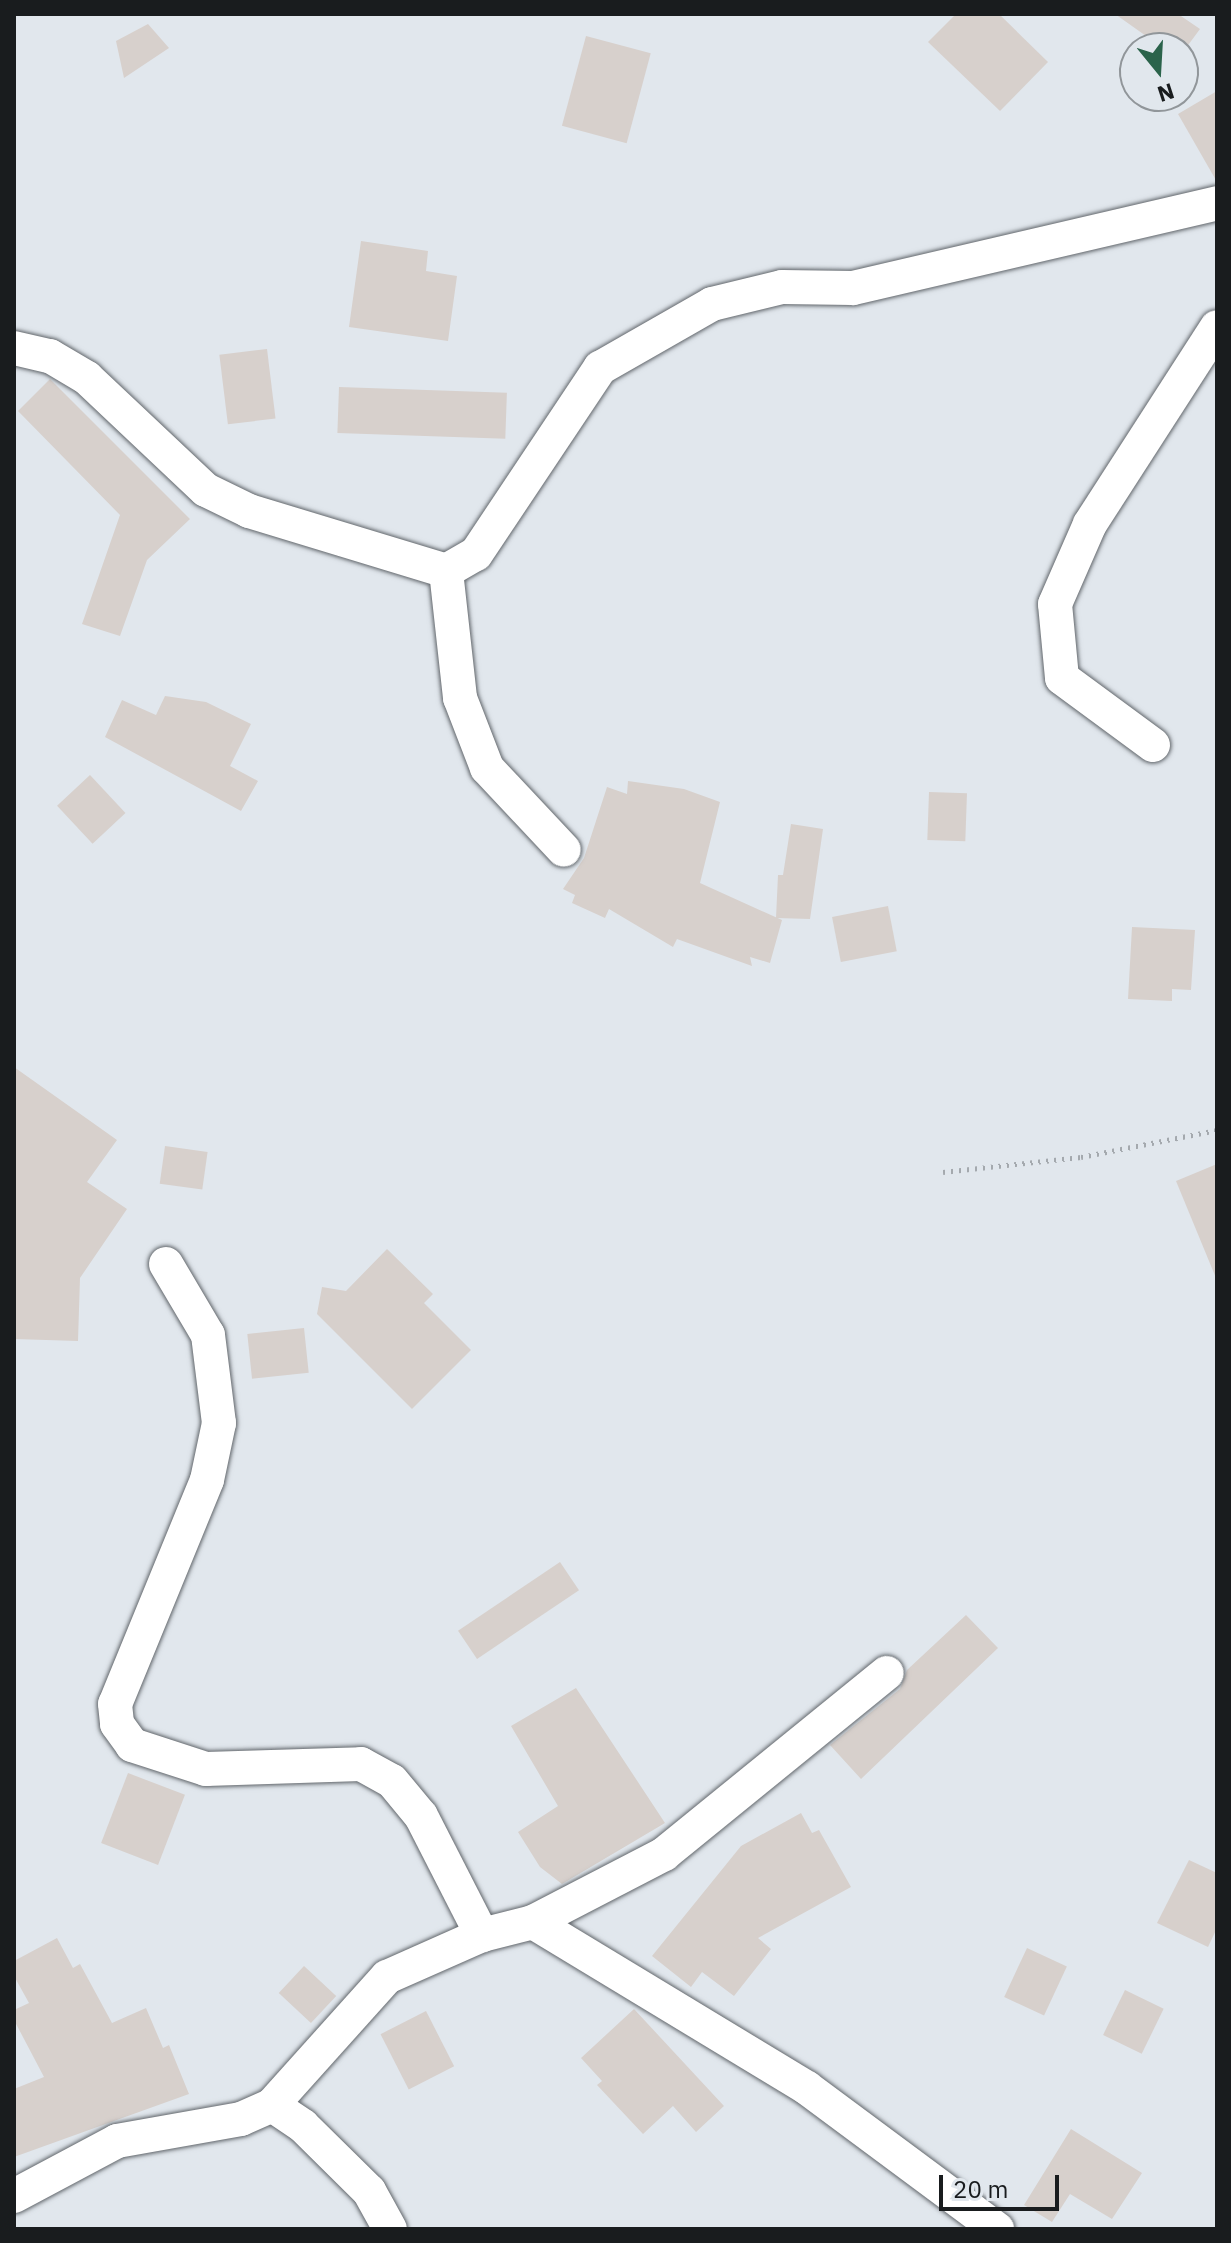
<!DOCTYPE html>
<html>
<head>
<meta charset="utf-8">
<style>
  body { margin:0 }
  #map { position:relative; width:1231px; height:2243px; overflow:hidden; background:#e1e7ed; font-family:"IBM Plex Sans",sans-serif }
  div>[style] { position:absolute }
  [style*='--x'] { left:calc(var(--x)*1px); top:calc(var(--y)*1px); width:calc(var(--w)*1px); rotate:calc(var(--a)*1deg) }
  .building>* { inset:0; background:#d7d0cc; transform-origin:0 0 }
  .path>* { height:5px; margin-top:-2.5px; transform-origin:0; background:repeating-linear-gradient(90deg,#a4a9ae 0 2px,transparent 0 8px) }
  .roads { filter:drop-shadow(0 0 2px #61666b) drop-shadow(0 0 2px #61666b) }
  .minor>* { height:34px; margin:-17px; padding:0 17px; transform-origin:17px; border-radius:17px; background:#fff }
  span { translate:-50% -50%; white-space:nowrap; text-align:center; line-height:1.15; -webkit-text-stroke:7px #e1e7ed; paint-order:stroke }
  .frame { position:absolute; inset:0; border:16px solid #191c1e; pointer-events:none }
  .north { position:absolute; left:1119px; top:32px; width:80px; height:80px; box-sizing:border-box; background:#e1e7ed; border:2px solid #91969a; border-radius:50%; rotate:162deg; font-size:22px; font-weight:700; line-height:32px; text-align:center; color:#191c1e }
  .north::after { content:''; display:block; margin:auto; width:28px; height:36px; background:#2b634b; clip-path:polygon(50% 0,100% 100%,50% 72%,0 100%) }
  .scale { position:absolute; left:939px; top:2175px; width:120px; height:36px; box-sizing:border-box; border:4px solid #191c1e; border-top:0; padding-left:10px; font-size:24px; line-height:28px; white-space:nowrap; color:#191c1e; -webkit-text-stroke:6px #e1e7ed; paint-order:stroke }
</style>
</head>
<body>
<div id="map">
  <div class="building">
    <div style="clip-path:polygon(956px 14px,999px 14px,1048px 62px,1000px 111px,928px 42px)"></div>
    <div style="clip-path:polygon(1115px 14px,1178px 14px,1200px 29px,1183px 52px,1183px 48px,1163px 48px)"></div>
    <div style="clip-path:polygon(148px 24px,169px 48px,124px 78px,116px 41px)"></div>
    <div style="left:586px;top:36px;width:67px;height:93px;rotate:15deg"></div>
    <div style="clip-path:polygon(1217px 91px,1217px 182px,1178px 114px)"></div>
    <div style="clip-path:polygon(361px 241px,428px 251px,426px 271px,457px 276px,448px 341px,349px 327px)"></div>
    <div style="left:267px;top:349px;width:70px;height:48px;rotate:83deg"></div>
    <div style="clip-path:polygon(50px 379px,190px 519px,147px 560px,120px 636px,82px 624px,120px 515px,18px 411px)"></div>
    <div style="left:339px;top:387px;width:168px;height:46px;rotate:2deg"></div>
    <div style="clip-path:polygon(165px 696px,206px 702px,251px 724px,230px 766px,258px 781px,241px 811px,105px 737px,122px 700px,156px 715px)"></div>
    <div style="left:90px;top:775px;width:52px;height:45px;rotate:47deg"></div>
    <div style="clip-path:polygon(628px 781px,684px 789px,720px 802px,700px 883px,782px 920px,770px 963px,750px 957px,752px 966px,677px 939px,673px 947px,609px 909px,605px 918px,572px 903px,575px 895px,563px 889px,584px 858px,607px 787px,627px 794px)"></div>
    <div style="left:929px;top:792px;width:38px;height:48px;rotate:2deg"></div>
    <div style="clip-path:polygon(791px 824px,823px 829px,810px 919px,776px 918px,778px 875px,783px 875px)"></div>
    <div style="left:888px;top:906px;width:46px;height:57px;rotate:79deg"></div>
    <div style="clip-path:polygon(1132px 927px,1195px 930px,1191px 990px,1172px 989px,1172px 1001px,1128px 999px)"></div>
    <div style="clip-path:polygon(14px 1067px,117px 1140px,87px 1182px,127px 1209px,80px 1278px,78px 1341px,14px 1339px)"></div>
    <div style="left:165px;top:1146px;width:43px;height:38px;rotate:8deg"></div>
    <div style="clip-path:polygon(1217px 1164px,1217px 1278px,1216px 1278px,1176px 1181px)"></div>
    <div style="clip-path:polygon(387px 1249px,433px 1294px,424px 1303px,471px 1350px,412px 1409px,317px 1314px,322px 1287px,346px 1291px)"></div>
    <div style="left:304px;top:1328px;width:45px;height:57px;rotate:84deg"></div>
    <div style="left:560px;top:1562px;width:34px;height:123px;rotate:56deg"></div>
    <div style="clip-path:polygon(966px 1615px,998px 1648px,861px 1779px,830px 1745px,900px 1689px,907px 1670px)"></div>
    <div style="clip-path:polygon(576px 1688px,665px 1823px,562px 1884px,540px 1867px,518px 1832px,558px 1806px,511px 1726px)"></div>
    <div style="left:128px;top:1773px;width:61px;height:75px;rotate:21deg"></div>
    <div style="clip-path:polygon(801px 1813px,812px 1833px,819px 1830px,851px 1887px,758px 1938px,771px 1949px,734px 1996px,702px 1972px,691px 1987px,652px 1956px,741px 1846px)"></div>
    <div style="clip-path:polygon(1189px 1860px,1217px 1873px,1217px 1928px,1208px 1947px,1157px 1923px)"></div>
    <div style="clip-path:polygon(57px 1938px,73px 1968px,80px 1964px,112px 2023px,146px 2008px,163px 2048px,169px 2045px,189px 2094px,14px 2157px,14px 2089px,44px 2077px,14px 2020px,14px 2010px,29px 2003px,14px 1976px,14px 1961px)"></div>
    <div style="left:1027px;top:1948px;width:44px;height:54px;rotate:25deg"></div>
    <div style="left:304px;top:1966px;width:44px;height:37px;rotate:43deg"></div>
    <div style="left:1125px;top:1990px;width:43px;height:50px;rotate:26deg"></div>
    <div style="clip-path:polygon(634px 2009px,724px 2106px,696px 2132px,673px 2106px,643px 2134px,597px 2085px,602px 2081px,581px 2058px)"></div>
    <div style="left:426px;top:2011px;width:62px;height:51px;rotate:63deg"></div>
    <div style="clip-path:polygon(1071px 2129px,1142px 2173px,1112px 2219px,1070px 2194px,1052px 2222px,1024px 2205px)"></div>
  </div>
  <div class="path">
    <div style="--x:943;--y:1172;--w:139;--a:-6.2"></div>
    <div style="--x:1081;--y:1157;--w:139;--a:-11.2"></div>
  </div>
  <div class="roads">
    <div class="minor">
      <div style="--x:14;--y:348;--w:37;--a:13"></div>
      <div style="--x:50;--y:356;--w:43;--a:30.7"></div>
      <div style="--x:87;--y:378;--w:163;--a:43.3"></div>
      <div style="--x:206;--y:490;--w:48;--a:26"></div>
      <div style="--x:249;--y:511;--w:206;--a:16.9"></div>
      <div style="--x:446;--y:571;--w:34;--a:-30"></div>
      <div style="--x:476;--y:554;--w:224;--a:-56.3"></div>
      <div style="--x:600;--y:368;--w:129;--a:-29.7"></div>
      <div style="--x:712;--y:304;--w:72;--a:-13.7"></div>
      <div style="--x:782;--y:287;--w:71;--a:0.8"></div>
      <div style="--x:853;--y:288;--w:374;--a:-13.1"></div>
      <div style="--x:446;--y:571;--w:128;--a:83.7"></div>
      <div style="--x:460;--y:698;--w:75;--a:68.9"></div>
      <div style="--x:487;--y:768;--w:112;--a:46.8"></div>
      <div style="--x:1153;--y:745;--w:113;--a:-143.6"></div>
      <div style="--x:1062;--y:678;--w:74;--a:-95.4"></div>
      <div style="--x:1055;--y:604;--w:87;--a:-66.4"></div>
      <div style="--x:1090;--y:524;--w:234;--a:-57.2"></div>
      <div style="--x:166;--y:1264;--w:82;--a:59.4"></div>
      <div style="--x:208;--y:1335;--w:89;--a:82.9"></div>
      <div style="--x:219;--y:1423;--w:58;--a:101.9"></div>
      <div style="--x:207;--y:1480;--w:242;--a:112.3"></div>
      <div style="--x:115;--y:1704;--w:20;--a:84"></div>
      <div style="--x:117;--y:1724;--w:26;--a:54"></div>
      <div style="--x:132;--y:1745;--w:78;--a:18"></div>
      <div style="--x:206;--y:1769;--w:155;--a:-1.8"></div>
      <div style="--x:361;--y:1764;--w:35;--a:29"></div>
      <div style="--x:392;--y:1781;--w:45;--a:50.4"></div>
      <div style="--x:421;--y:1816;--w:134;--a:62.9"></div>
      <div style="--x:533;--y:1922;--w:320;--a:31.2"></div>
      <div style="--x:807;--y:2088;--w:237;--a:36.6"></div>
      <div style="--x:272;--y:2105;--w:37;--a:34"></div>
      <div style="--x:303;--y:2126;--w:93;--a:44.6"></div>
      <div style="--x:369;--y:2191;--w:43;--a:61.1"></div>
      <div style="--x:14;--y:2196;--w:117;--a:-28.1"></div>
      <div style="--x:117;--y:2141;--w:126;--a:-10.1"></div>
      <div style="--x:241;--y:2119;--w:34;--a:-24"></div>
      <div style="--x:272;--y:2105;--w:172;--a:-48.1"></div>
      <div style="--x:387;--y:1977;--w:104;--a:-23.9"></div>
      <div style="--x:482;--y:1935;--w:53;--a:-14.3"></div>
      <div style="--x:533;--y:1922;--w:148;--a:-27.4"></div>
      <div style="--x:664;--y:1854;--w:287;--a:-39.1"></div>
    </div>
  </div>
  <div class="frame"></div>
  <div class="north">N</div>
  <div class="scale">20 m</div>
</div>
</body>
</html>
